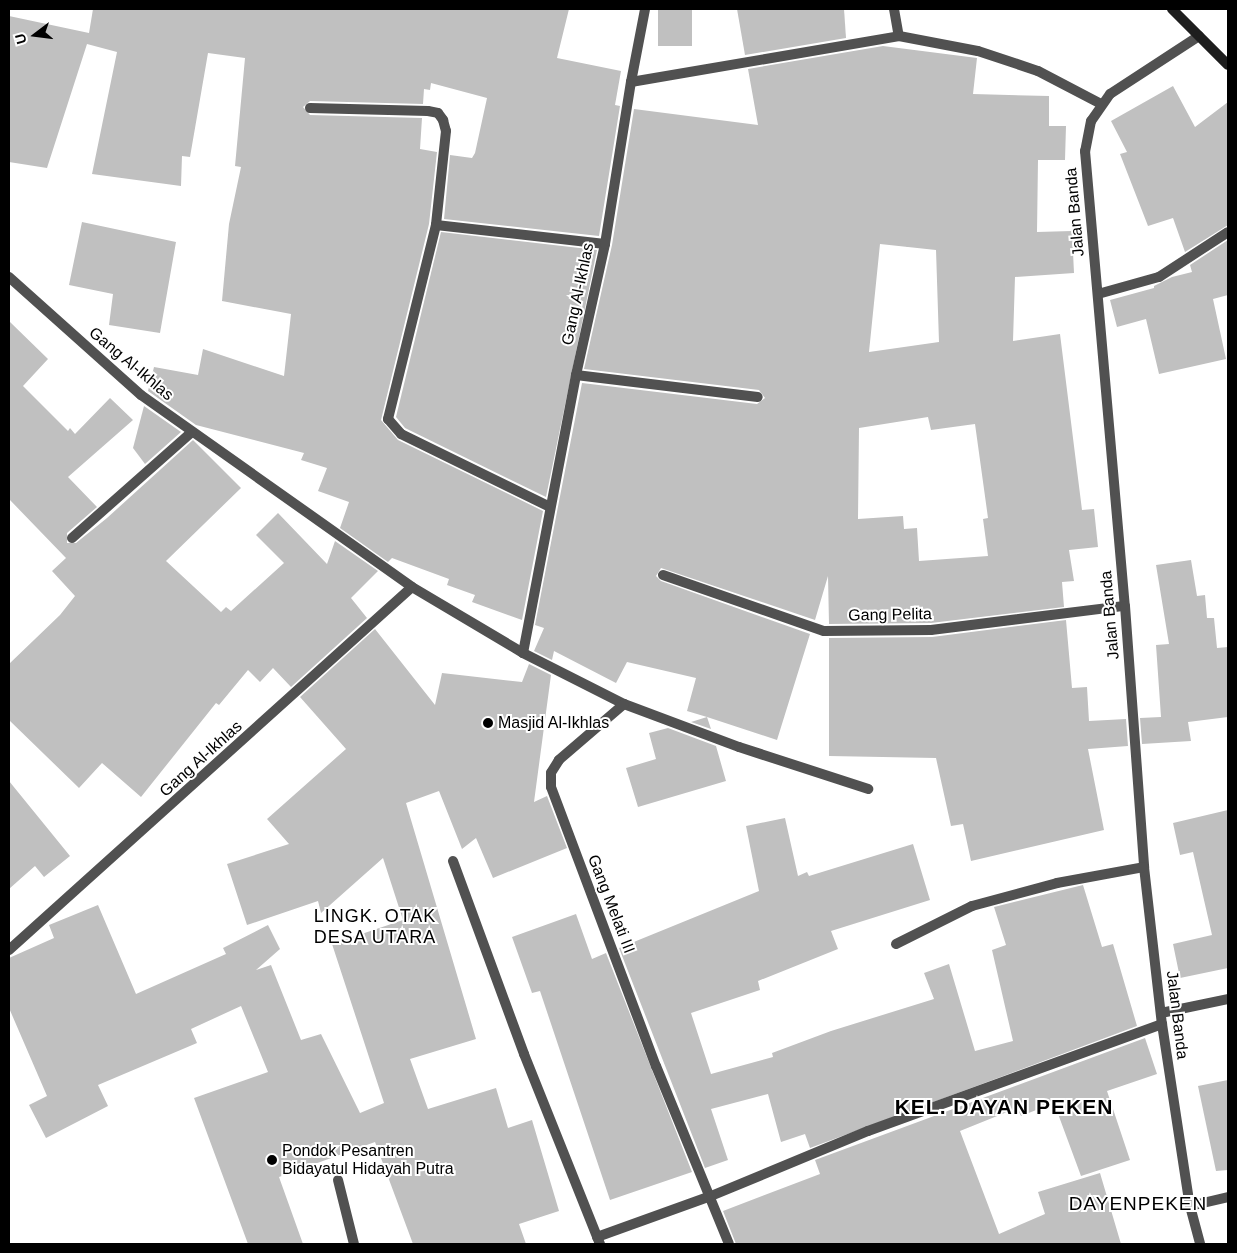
<!DOCTYPE html>
<html>
<head>
<meta charset="utf-8">
<style>
  body { margin:0 }
  #map { position:relative; width:1237px; height:1253px; overflow:hidden; background:#fff; font-family:Arial,sans-serif }
  div>[style] { position:absolute }
  [style*='--x'] { left:calc(var(--x)*1px); top:calc(var(--y)*1px); width:calc(var(--w)*1px); rotate:calc(var(--a)*1deg) }
  .building>* { inset:0; background:#c0c0c0; transform-origin:0 0 }
  .lane>* { height:10px; margin:-5px; padding:0 5px; transform-origin:5px; border-radius:5px; background:#515151 }
  .street>* { height:10px; margin:-5px; padding:0 5px; transform-origin:5px; border-radius:5px; background:#515151 }
  .secondary>* { height:10px; margin:-5px; padding:0 5px; transform-origin:5px; border-radius:5px; background:#1e1e1e }
  .dots>* { width:14px; height:14px; translate:-50% -50%; box-sizing:border-box; border:2px solid #fff; border-radius:50% }
  span { translate:-50% -50%; white-space:nowrap; text-align:center; line-height:1.15; -webkit-text-stroke:4px #fff; paint-order:stroke }
  .street-label { font-size:16px; color:#000 }
  .poi-label { font-size:16px; color:#000 }
  .left { translate:0 -50%; text-align:left }
  .neighbourhood-label { font-size:18px; color:#000; letter-spacing:1px }
  .quarter-label { font-size:19px; color:#000; letter-spacing:1px }
  .district-label { font-size:21px; color:#000; font-weight:700; letter-spacing:1px }
  .frame { position:absolute; inset:0; border:10px solid #000; pointer-events:none }
  .north { position:absolute; left:10px; top:10px; width:50px; height:50px; -webkit-text-stroke:4px #fff; paint-order:stroke; rotate:255deg; font-size:14px; font-weight:700; line-height:20px; text-align:center; color:#000 }
  .north::after { content:''; display:block; margin:auto; width:18px; height:22px; background:#000; clip-path:polygon(50% 0,100% 100%,50% 72%,0 100%) }
</style>
</head>
<body>
<div id="map">
  <div class="building">
    <div style="clip-path:polygon(93px 9px,569px 9px,557px 58px,621px 71px,615px 105px,620px 106px,599px 236px,444px 219px,450px 155px,472px 158px,475px 153px,487px 98px,431px 83px,430px 90px,424px 89px,423px 104px,310px 101px,303px 107px,310px 115px,422px 118px,420px 149px,437px 152px,429px 224px,381px 420px,398px 440px,543px 511px,522px 620px,472px 602px,475px 595px,447px 585px,449px 579px,392px 558px,388px 562px,340px 528px,349px 502px,318px 491px,327px 468px,301px 460px,304px 453px,196px 425px,148px 391px,154px 367px,198px 375px,203px 349px,284px 376px,291px 314px,222px 301px,229px 224px,241px 167px,235px 166px,245px 58px,208px 53px,190px 157px,182px 156px,181px 186px,92px 174px,117px 52px,87px 44px,47px 168px,9px 162px,9px 16px,89px 33px)"></div>
    <div style="left:658px;top:9px;width:34px;height:37px"></div>
    <div style="clip-path:polygon(737px 9px,844px 9px,846px 38px,745px 55px)"></div>
    <div style="clip-path:polygon(evenodd,883px 46px,977px 58px,973px 94px,1049px 96px,1049px 126px,1066px 126px,1065px 160px,1038px 160px,1037px 232px,1072px 231px,1074px 273px,1015px 277px,1013px 341px,1060px 334px,1082px 510px,1094px 509px,1098px 547px,1069px 550px,1074px 581px,1062px 582px,1064px 607px,931px 623px,829px 624px,828px 576px,815px 620px,661px 568px,656px 576px,661px 581px,810px 634px,777px 740px,707px 717px,711px 729px,691px 722px,707px 717px,687px 711px,696px 678px,627px 662px,616px 683px,554px 651px,552px 660px,534px 651px,544px 628px,535px 625px,582px 383px,757px 404px,765px 398px,759px 390px,584px 369px,612px 245px,634px 109px,758px 125px,748px 69px,883px 46px,880px 244px,936px 250px,939px 342px,869px 352px,880px 244px,883px 46px,928px 417px,931px 430px,975px 424px,988px 518px,983px 519px,988px 556px,919px 561px,917px 528px,904px 529px,903px 516px,858px 519px,859px 428px,928px 417px)"></div>
    <div style="clip-path:polygon(1173px 86px,1195px 127px,1228px 102px,1228px 225px,1185px 252px,1173px 218px,1148px 226px,1120px 154px,1127px 152px,1111px 121px)"></div>
    <div style="clip-path:polygon(82px 222px,176px 242px,160px 333px,109px 325px,113px 294px,69px 285px)"></div>
    <div style="clip-path:polygon(441px 232px,597px 250px,546px 497px,405px 428px,396px 417px)"></div>
    <div style="clip-path:polygon(1228px 240px,1228px 295px,1213px 299px,1226px 359px,1159px 374px,1146px 319px,1117px 327px,1110px 300px,1154px 288px,1154px 286px,1172px 277px,1192px 272px,1190px 265px)"></div>
    <div style="clip-path:polygon(9px 321px,48px 359px,23px 386px,68px 431px,70px 428px,75px 434px,110px 398px,133px 420px,68px 477px,97px 507px,67px 533px,67px 543px,76px 543px,107px 518px,193px 440px,241px 488px,166px 561px,221px 612px,226px 607px,231px 611px,284px 563px,256px 535px,278px 513px,327px 564px,335px 541px,378px 571px,351px 598px,367px 618px,291px 687px,273px 668px,260px 682px,248px 670px,219px 705px,216px 703px,141px 797px,102px 763px,79px 788px,9px 720px,9px 664px,60px 615px,75px 596px,52px 571px,66px 558px,9px 499px)"></div>
    <div style="clip-path:polygon(144px 406px,181px 432px,145px 464px,133px 448px)"></div>
    <div style="clip-path:polygon(1191px 560px,1197px 596px,1205px 595px,1207px 618px,1214px 618px,1217px 648px,1228px 647px,1228px 717px,1188px 722px,1191px 741px,1142px 744px,1140px 718px,1161px 717px,1156px 645px,1169px 644px,1156px 565px)"></div>
    <div style="clip-path:polygon(1066px 620px,1072px 688px,1087px 687px,1089px 721px,1126px 719px,1128px 746px,1088px 749px,1104px 830px,971px 861px,963px 824px,951px 826px,936px 758px,829px 756px,829px 638px,932px 637px)"></div>
    <div style="clip-path:polygon(375px 629px,435px 705px,442px 673px,522px 682px,529px 664px,551px 675px,534px 802px,547px 796px,567px 848px,493px 878px,476px 838px,462px 849px,439px 791px,406px 803px,476px 1039px,410px 1059px,428px 1109px,496px 1088px,508px 1128px,532px 1120px,559px 1211px,519px 1224px,526px 1244px,413px 1244px,375px 1142px,279px 1177px,303px 1244px,248px 1244px,194px 1098px,268px 1072px,241px 1006px,191px 1029px,197px 1043px,98px 1085px,108px 1106px,46px 1138px,29px 1105px,47px 1096px,9px 1008px,9px 958px,54px 938px,49px 925px,98px 905px,136px 994px,226px 954px,223px 948px,268px 925px,280px 949px,256px 970px,271px 965px,301px 1040px,321px 1034px,360px 1113px,384px 1103px,332px 944px,403px 920px,383px 858px,321px 913px,318px 901px,247px 925px,227px 864px,289px 844px,267px 819px,346px 749px,300px 697px)"></div>
    <div style="clip-path:polygon(668px 728px,716px 746px,726px 781px,638px 807px,626px 768px,656px 759px,649px 733px)"></div>
    <div style="clip-path:polygon(9px 781px,70px 856px,44px 877px,35px 866px,9px 889px)"></div>
    <div style="clip-path:polygon(1228px 810px,1228px 968px,1180px 978px,1173px 944px,1212px 935px,1193px 852px,1180px 855px,1173px 823px)"></div>
    <div style="clip-path:polygon(785px 818px,798px 876px,807px 872px,809px 876px,913px 844px,930px 900px,831px 931px,838px 949px,758px 981px,760px 990px,691px 1013px,711px 1074px,773px 1057px,772px 1053px,831px 1031px,934px 999px,924px 973px,949px 964px,975px 1051px,1013px 1041px,992px 950px,1006px 945px,994px 907px,1083px 885px,1102px 947px,1113px 944px,1137px 1026px,810px 1148px,805px 1134px,781px 1142px,768px 1094px,711px 1109px,728px 1160px,705px 1168px,619px 948px,759px 891px,746px 826px)"></div>
    <div style="clip-path:polygon(576px 914px,592px 959px,606px 953px,692px 1172px,610px 1200px,540px 991px,532px 993px,512px 937px)"></div>
    <div style="clip-path:polygon(1145px 1038px,1157px 1074px,1107px 1091px,1130px 1160px,1081px 1176px,1054px 1103px,1021px 1116px,1017px 1108px,960px 1131px,999px 1234px,1045px 1214px,1038px 1192px,1100px 1173px,1121px 1244px,736px 1244px,723px 1211px,820px 1174px,815px 1160px)"></div>
    <div style="clip-path:polygon(1228px 1080px,1228px 1170px,1216px 1171px,1198px 1086px)"></div>
  </div>
  <div class="lane">
    <div style="--x:663;--y:575;--w:170;--a:19.2"></div>
    <div style="--x:824;--y:631;--w:107;--a:-0.5"></div>
    <div style="--x:931;--y:630;--w:195;--a:-7.1"></div>
    <div style="--x:338;--y:1180;--w:66;--a:76"></div>
  </div>
  <div class="street">
    <div style="--x:894;--y:9;--w:27;--a:80"></div>
    <div style="--x:899;--y:36;--w:80;--a:10.8"></div>
    <div style="--x:978;--y:51;--w:63;--a:18.4"></div>
    <div style="--x:1038;--y:71;--w:71;--a:27.6"></div>
    <div style="--x:1199;--y:36;--w:106;--a:146.9"></div>
    <div style="--x:1110;--y:94;--w:33;--a:125"></div>
    <div style="--x:1091;--y:121;--w:31;--a:101"></div>
    <div style="--x:1085;--y:151;--w:457;--a:85"></div>
    <div style="--x:1125;--y:606;--w:262;--a:85.8"></div>
    <div style="--x:1144;--y:867;--w:158;--a:83.5"></div>
    <div style="--x:1162;--y:1024;--w:184;--a:81.3"></div>
    <div style="--x:1190;--y:1206;--w:39;--a:75"></div>
    <div style="--x:631;--y:82;--w:74;--a:-79.1"></div>
    <div style="--x:310;--y:108;--w:118;--a:1.5"></div>
    <div style="--x:428;--y:111;--w:10;--a:11"></div>
    <div style="--x:438;--y:113;--w:9;--a:54"></div>
    <div style="--x:443;--y:120;--w:11;--a:75"></div>
    <div style="--x:446;--y:131;--w:95;--a:96.1"></div>
    <div style="--x:436;--y:225;--w:200;--a:103.9"></div>
    <div style="--x:388;--y:419;--w:20;--a:49"></div>
    <div style="--x:401;--y:434;--w:166;--a:26.1"></div>
    <div style="--x:436;--y:225;--w:170;--a:6.4"></div>
    <div style="--x:9;--y:277;--w:177;--a:41.8"></div>
    <div style="--x:141;--y:395;--w:332;--a:35.3"></div>
    <div style="--x:412;--y:587;--w:129;--a:30.7"></div>
    <div style="--x:523;--y:653;--w:113;--a:26.8"></div>
    <div style="--x:624;--y:704;--w:123;--a:20.5"></div>
    <div style="--x:739;--y:747;--w:136;--a:18"></div>
    <div style="--x:1098;--y:294;--w:63;--a:-15.6"></div>
    <div style="--x:1159;--y:277;--w:82;--a:-33.1"></div>
    <div style="--x:576;--y:375;--w:183;--a:6.9"></div>
    <div style="--x:72;--y:538;--w:160;--a:-41.5"></div>
    <div style="--x:523;--y:653;--w:283;--a:-79.2"></div>
    <div style="--x:576;--y:375;--w:134;--a:-77.5"></div>
    <div style="--x:605;--y:244;--w:164;--a:-80.9"></div>
    <div style="--x:631;--y:82;--w:272;--a:-9.7"></div>
    <div style="--x:624;--y:704;--w:86;--a:139.3"></div>
    <div style="--x:559;--y:760;--w:15;--a:122"></div>
    <div style="--x:551;--y:773;--w:14;--a:90"></div>
    <div style="--x:551;--y:787;--w:298;--a:69.4"></div>
    <div style="--x:656;--y:1066;--w:192;--a:67.7"></div>
    <div style="--x:453;--y:861;--w:206;--a:69.8"></div>
    <div style="--x:524;--y:1054;--w:205;--a:68.2"></div>
    <div style="--x:896;--y:944;--w:85;--a:-26.6"></div>
    <div style="--x:972;--y:906;--w:88;--a:-15.1"></div>
    <div style="--x:1057;--y:883;--w:88;--a:-10.4"></div>
    <div style="--x:9;--y:950;--w:542;--a:-42.01"></div>
    <div style="--x:1161;--y:1013;--w:68;--a:-11.8"></div>
    <div style="--x:1190;--y:1206;--w:39;--a:-13"></div>
    <div style="--x:597;--y:1237;--w:121;--a:-19.8"></div>
    <div style="--x:711;--y:1196;--w:170;--a:-22.5"></div>
    <div style="--x:868;--y:1131;--w:313;--a:-20"></div>
  </div>
  <div class="secondary">
    <div style="--x:1172;--y:9;--w:79;--a:45"></div>
  </div>
  <div class="dots">
    <div style="left:488px;top:723px;background:#000"></div>
    <div style="left:272px;top:1160px;background:#000"></div>
  </div>
  <div class="street-label">
    <span style="left:1075px;top:212px;rotate:-95deg">Jalan Banda</span>
    <span style="left:578px;top:294px;rotate:-78deg">Gang Al-Ikhlas</span>
    <span style="left:131px;top:364px;rotate:40deg">Gang Al-Ikhlas</span>
    <span style="left:890px;top:615px;rotate:-1deg">Gang Pelita</span>
    <span style="left:1110px;top:615px;rotate:-95deg">Jalan Banda</span>
    <span style="left:201px;top:759px;rotate:-42deg">Gang Al-Ikhlas</span>
    <span style="left:611px;top:904px;rotate:69deg">Gang Melati III</span>
    <span style="left:1177px;top:1015px;rotate:83deg">Jalan Banda</span>
  </div>
  <div class="poi-label">
    <span class="left" style="left:498px;top:723px">Masjid Al-Ikhlas</span>
    <span class="left" style="left:282px;top:1160px">Pondok Pesantren<br>Bidayatul Hidayah Putra</span>
  </div>
  <div class="neighbourhood-label">
    <span style="left:375px;top:927px">LINGK. OTAK<br>DESA UTARA</span>
  </div>
  <div class="quarter-label">
    <span style="left:1138px;top:1204px">DAYENPEKEN</span>
  </div>
  <div class="district-label">
    <span style="left:1004px;top:1107px">KEL. DAYAN PEKEN</span>
  </div>
  <div class="frame"></div>
  <div class="north">U</div>
</div>
</body>
</html>
